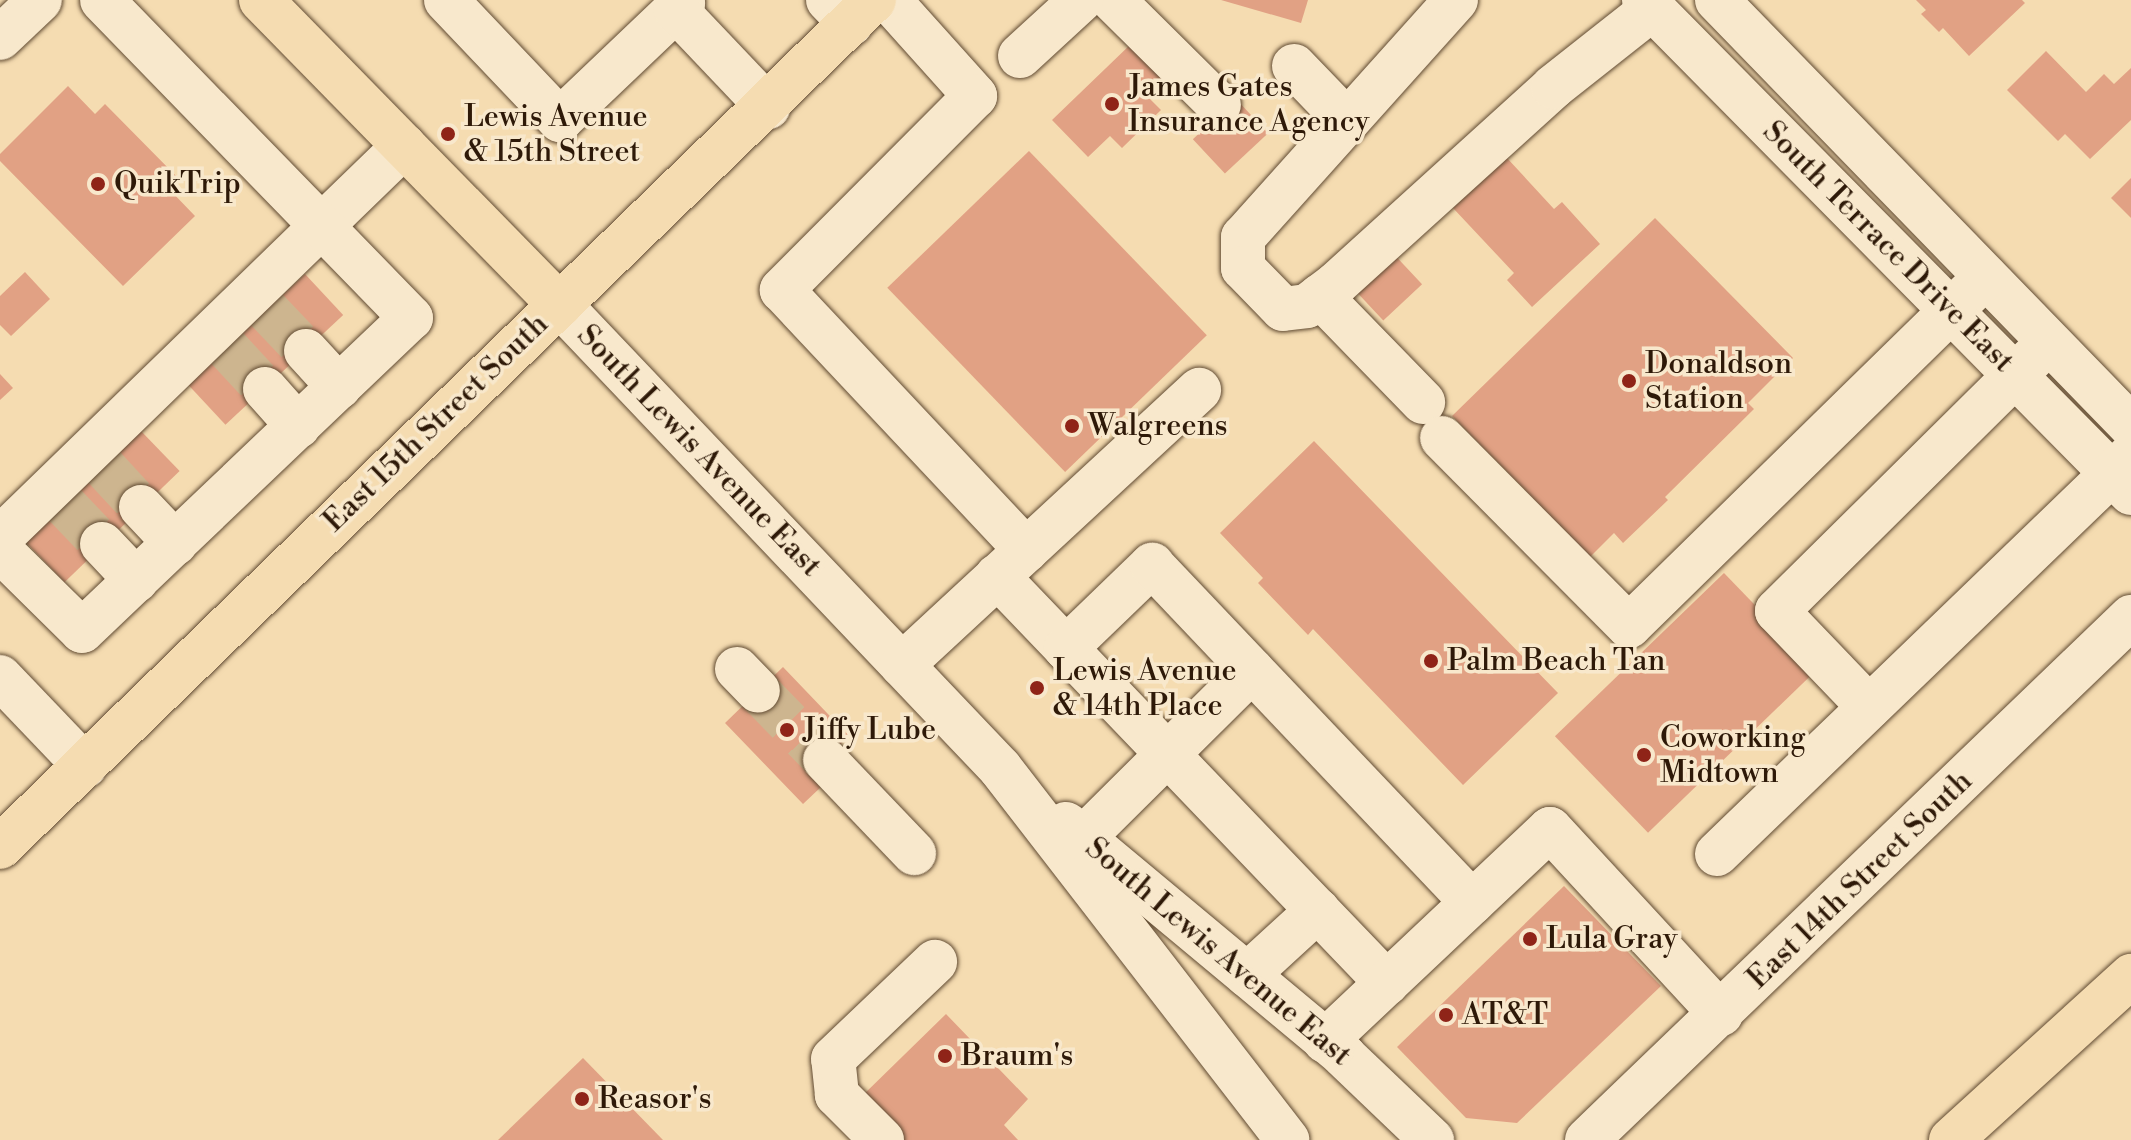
<!DOCTYPE html>
<html>
<head>
<meta charset="utf-8">
<style>
  body { margin:0 }
  #map { position:relative; width:2131px; height:1140px; overflow:hidden; background:#f5dcb1; font-family:"Libre Bodoni",serif }
  div>[style] { position:absolute }
  [style*='--x'] { left:calc(var(--x)*1px); top:calc(var(--y)*1px); width:calc(var(--w)*1px); rotate:calc(var(--a)*1deg) }
  .building>* { inset:0; background:#e1a184; transform-origin:0 0 }
  .minor-tunnel>* { height:44px; margin-top:-22px; transform-origin:0; background:repeating-linear-gradient(90deg,#cdb58f 0 44px,transparent 0 66px) }
  .roads { filter:drop-shadow(0 0 2px #604a32) drop-shadow(0 0 2px #604a32) }
  .minor>* { height:44px; margin:-22px; padding:0 22px; transform-origin:22px; border-radius:22px; background:#f8e8cc }
  .major>* { height:44px; margin:-22px; padding:0 22px; transform-origin:22px; border-radius:22px; background:#f5dcb1 }
  .highway>* { height:44px; margin:-22px; padding:0 22px; transform-origin:22px; border-radius:22px; background:#f5dcb1 }
  .dots>* { width:22px; height:22px; translate:-50% -50%; box-sizing:border-box; border:4px solid #f8e8cc; border-radius:50% }
  span { translate:-50% -50%; white-space:nowrap; text-align:center; line-height:1.15; -webkit-text-stroke:7px #f8e8cc; paint-order:stroke }
  .poi-label { font-size:30px; color:#2e1908 }
  .left { translate:0 -50%; text-align:left }
  .street-label { font-size:30px; color:#2e1908 }
</style>
</head>
<body>
<div id="map">
  <div class="building">
    <div style="clip-path:polygon(1221px 0,1308px 0,1301px 23px)"></div>
    <div style="clip-path:polygon(1916px 0,2022px 0,2025px 3px,1969px 56px,1943px 28px,1939px 32px,1921px 14px,1926px 10px)"></div>
    <div style="clip-path:polygon(1133px 42px,1169px 79px,1149px 98px,1161px 110px,1122px 148px,1110px 136px,1088px 157px,1052px 120px)"></div>
    <div style="clip-path:polygon(2046px 51px,2086px 92px,2104px 74px,2114px 84px,2131px 68px,2131px 120px,2090px 159px,2065px 134px,2058px 141px,2007px 90px)"></div>
    <div style="clip-path:polygon(68px 86px,95px 114px,105px 104px,179px 179px,169px 189px,195px 216px,123px 286px,0 161px,0 154px)"></div>
    <div style="left:1236px;top:99px;width:47px;height:59px;rotate:47deg"></div>
    <div style="left:1029px;top:151px;width:256px;height:197px;rotate:46deg"></div>
    <div style="clip-path:polygon(1507px 158px,1554px 209px,1562px 202px,1600px 244px,1532px 307px,1507px 280px,1514px 273px,1453px 208px)"></div>
    <div style="clip-path:polygon(2131px 178px,2131px 218px,2111px 198px)"></div>
    <div style="clip-path:polygon(1655px 218px,1793px 358px,1748px 403px,1754px 409px,1665px 497px,1668px 500px,1623px 543px,1614px 533px,1590px 557px,1452px 416px)"></div>
    <div style="left:1390px;top:250px;width:47px;height:53px;rotate:47deg"></div>
    <div style="clip-path:polygon(25px 272px,50px 299px,11px 336px,0 325px,0 296px)"></div>
    <div style="left:305px;top:274px;width:56px;height:161px;rotate:47deg"></div>
    <div style="clip-path:polygon(0 374px,13px 388px,0 400px)"></div>
    <div style="left:140px;top:430px;width:57px;height:160px;rotate:46deg"></div>
    <div style="clip-path:polygon(1314px 441px,1558px 693px,1463px 785px,1313px 629px,1308px 635px,1258px 583px,1263px 578px,1220px 533px)"></div>
    <div style="left:1724px;top:573px;width:134px;height:235px;rotate:46deg"></div>
    <div style="clip-path:polygon(783px 667px,849px 736px,809px 775px,821px 787px,803px 804px,725px 723px)"></div>
    <div style="clip-path:polygon(1564px 886px,1661px 986px,1517px 1123px,1466px 1118px,1397px 1047px)"></div>
    <div style="clip-path:polygon(946px 1014px,1028px 1099px,1004px 1125px,1018px 1140px,900px 1140px,860px 1098px)"></div>
    <div style="clip-path:polygon(583px 1058px,663px 1140px,498px 1140px)"></div>
  </div>
  <div class="minor-tunnel">
    <div style="--x:267;--y:310;--w:57;--a:46.4"></div>
    <div style="--x:227;--y:348;--w:56;--a:47.2"></div>
    <div style="--x:103;--y:466;--w:56;--a:47.2"></div>
    <div style="--x:63;--y:503;--w:57;--a:46.4"></div>
    <div style="--x:758;--y:691;--w:96;--a:45.8"></div>
  </div>
  <div class="roads">
    <div class="minor">
      <div style="--x:446;--y:0;--w:166;--a:46.5"></div>
      <div style="--x:560;--y:120;--w:170;--a:-43.6"></div>
      <div style="--x:683;--y:3;--w:4;--a:-135"></div>
      <div style="--x:828;--y:0;--w:33;--a:46"></div>
      <div style="--x:889;--y:0;--w:129;--a:48.1"></div>
      <div style="--x:975;--y:96;--w:274;--a:134.9"></div>
      <div style="--x:782;--y:290;--w:357;--a:46.8"></div>
      <div style="--x:1113;--y:0;--w:149;--a:44.7"></div>
      <div style="--x:1456;--y:0;--w:319;--a:131.9"></div>
      <div style="--x:1243;--y:237;--w:31;--a:90"></div>
      <div style="--x:1243;--y:268;--w:57;--a:45.7"></div>
      <div style="--x:1283;--y:309;--w:24;--a:-7"></div>
      <div style="--x:1307;--y:306;--w:36;--a:-37"></div>
      <div style="--x:1336;--y:284;--w:293;--a:-42.2"></div>
      <div style="--x:1553;--y:87;--w:127;--a:-38.3"></div>
      <div style="--x:1644;--y:0;--w:693;--a:45.35"></div>
      <div style="--x:1717;--y:0;--w:594;--a:45.82"></div>
      <div style="--x:676;--y:10;--w:134;--a:46.5"></div>
      <div style="--x:0;--y:38;--w:55;--a:-43.5"></div>
      <div style="--x:1020;--y:56;--w:83;--a:-42.6"></div>
      <div style="--x:1294;--y:66;--w:75;--a:46.1"></div>
      <div style="--x:1320;--y:296;--w:148;--a:45.8"></div>
      <div style="--x:560;--y:305;--w:639;--a:46.46"></div>
      <div style="--x:1000;--y:768;--w:470;--a:52.3"></div>
      <div style="--x:306;--y:351;--w:49;--a:47.5"></div>
      <div style="--x:265;--y:389;--w:50;--a:48.3"></div>
      <div style="--x:1442;--y:438;--w:265;--a:45.2"></div>
      <div style="--x:1629;--y:626;--w:499;--a:-44.4"></div>
      <div style="--x:141;--y:507;--w:50;--a:46.6"></div>
      <div style="--x:0;--y:538;--w:563;--a:-44.14"></div>
      <div style="--x:102;--y:544;--w:50;--a:46.6"></div>
      <div style="--x:0;--y:550;--w:115;--a:44.6"></div>
      <div style="--x:82;--y:631;--w:454;--a:-43.6"></div>
      <div style="--x:411;--y:318;--w:443;--a:-134.2"></div>
      <div style="--x:997;--y:576;--w:100;--a:46.2"></div>
      <div style="--x:902;--y:665;--w:405;--a:-42.8"></div>
      <div style="--x:737;--y:669;--w:30;--a:46"></div>
      <div style="--x:0;--y:677;--w:123;--a:46.3"></div>
      <div style="--x:1869;--y:707;--w:133;--a:-133.8"></div>
      <div style="--x:1777;--y:611;--w:364;--a:-44.7"></div>
      <div style="--x:825;--y:760;--w:129;--a:46.3"></div>
      <div style="--x:1066;--y:824;--w:362;--a:39.8"></div>
      <div style="--x:1344;--y:1056;--w:122;--a:43.7"></div>
      <div style="--x:1083;--y:838;--w:238;--a:-44.8"></div>
      <div style="--x:1717;--y:854;--w:575;--a:-43.94"></div>
      <div style="--x:1247;--y:975;--w:96;--a:-42.5"></div>
      <div style="--x:1387;--y:983;--w:464;--a:-133.8"></div>
      <div style="--x:1066;--y:648;--w:120;--a:-44"></div>
      <div style="--x:1152;--y:565;--w:465;--a:46.5"></div>
      <div style="--x:1325;--y:1041;--w:309;--a:-43.3"></div>
      <div style="--x:1550;--y:829;--w:252;--a:47.3"></div>
      <div style="--x:882;--y:1140;--w:64;--a:-135"></div>
      <div style="--x:837;--y:1095;--w:36;--a:-96"></div>
      <div style="--x:833;--y:1059;--w:141;--a:-43.6"></div>
      <div style="--x:1587;--y:1140;--w:755;--a:-43.87"></div>
    </div>
    <div class="major">
      <div style="--x:261;--y:0;--w:427;--a:45.6"></div>
      <div style="--x:0;--y:847;--w:1217;--a:-44.1"></div>
    </div>
    <div class="highway">
      <div style="--x:1951;--y:1140;--w:244;--a:-42.3"></div>
    </div>
  </div>
  <div class="dots">
    <div style="left:1112px;top:104px;background:#8f2418"></div>
    <div style="left:448px;top:134px;background:#8f2418"></div>
    <div style="left:98px;top:184px;background:#8f2418"></div>
    <div style="left:1629px;top:381px;background:#8f2418"></div>
    <div style="left:1072px;top:426px;background:#8f2418"></div>
    <div style="left:1431px;top:661px;background:#8f2418"></div>
    <div style="left:1037px;top:688px;background:#8f2418"></div>
    <div style="left:787px;top:730px;background:#8f2418"></div>
    <div style="left:1644px;top:755px;background:#8f2418"></div>
    <div style="left:1530px;top:939px;background:#8f2418"></div>
    <div style="left:1446px;top:1015px;background:#8f2418"></div>
    <div style="left:945px;top:1056px;background:#8f2418"></div>
    <div style="left:582px;top:1099px;background:#8f2418"></div>
  </div>
  <div class="poi-label">
    <span class="left" style="left:1128px;top:104px">James Gates<br>Insurance Agency</span>
    <span class="left" style="left:464px;top:134px">Lewis Avenue<br>&amp; 15th Street</span>
    <span class="left" style="left:114px;top:184px">QuikTrip</span>
    <span class="left" style="left:1645px;top:381px">Donaldson<br>Station</span>
    <span class="left" style="left:1088px;top:426px">Walgreens</span>
    <span class="left" style="left:1447px;top:661px">Palm Beach Tan</span>
    <span class="left" style="left:1053px;top:688px">Lewis Avenue<br>&amp; 14th Place</span>
    <span class="left" style="left:803px;top:730px">Jiffy Lube</span>
    <span class="left" style="left:1660px;top:755px">Coworking<br>Midtown</span>
    <span class="left" style="left:1546px;top:939px">Lula Gray</span>
    <span class="left" style="left:1462px;top:1015px">AT&amp;T</span>
    <span class="left" style="left:961px;top:1056px">Braum's</span>
    <span class="left" style="left:598px;top:1099px">Reasor's</span>
  </div>
  <div class="street-label">
    <span style="left:1888px;top:247px;rotate:45deg">South Terrace Drive East</span>
    <span style="left:436px;top:423px;rotate:-44deg">East 15th Street South</span>
    <span style="left:699px;top:451px;rotate:46deg">South Lewis Avenue East</span>
    <span style="left:1860px;top:880px;rotate:-44deg">East 14th Street South</span>
    <span style="left:1218px;top:952px;rotate:40deg">South Lewis Avenue East</span>
  </div>
</div>
</body>
</html>
